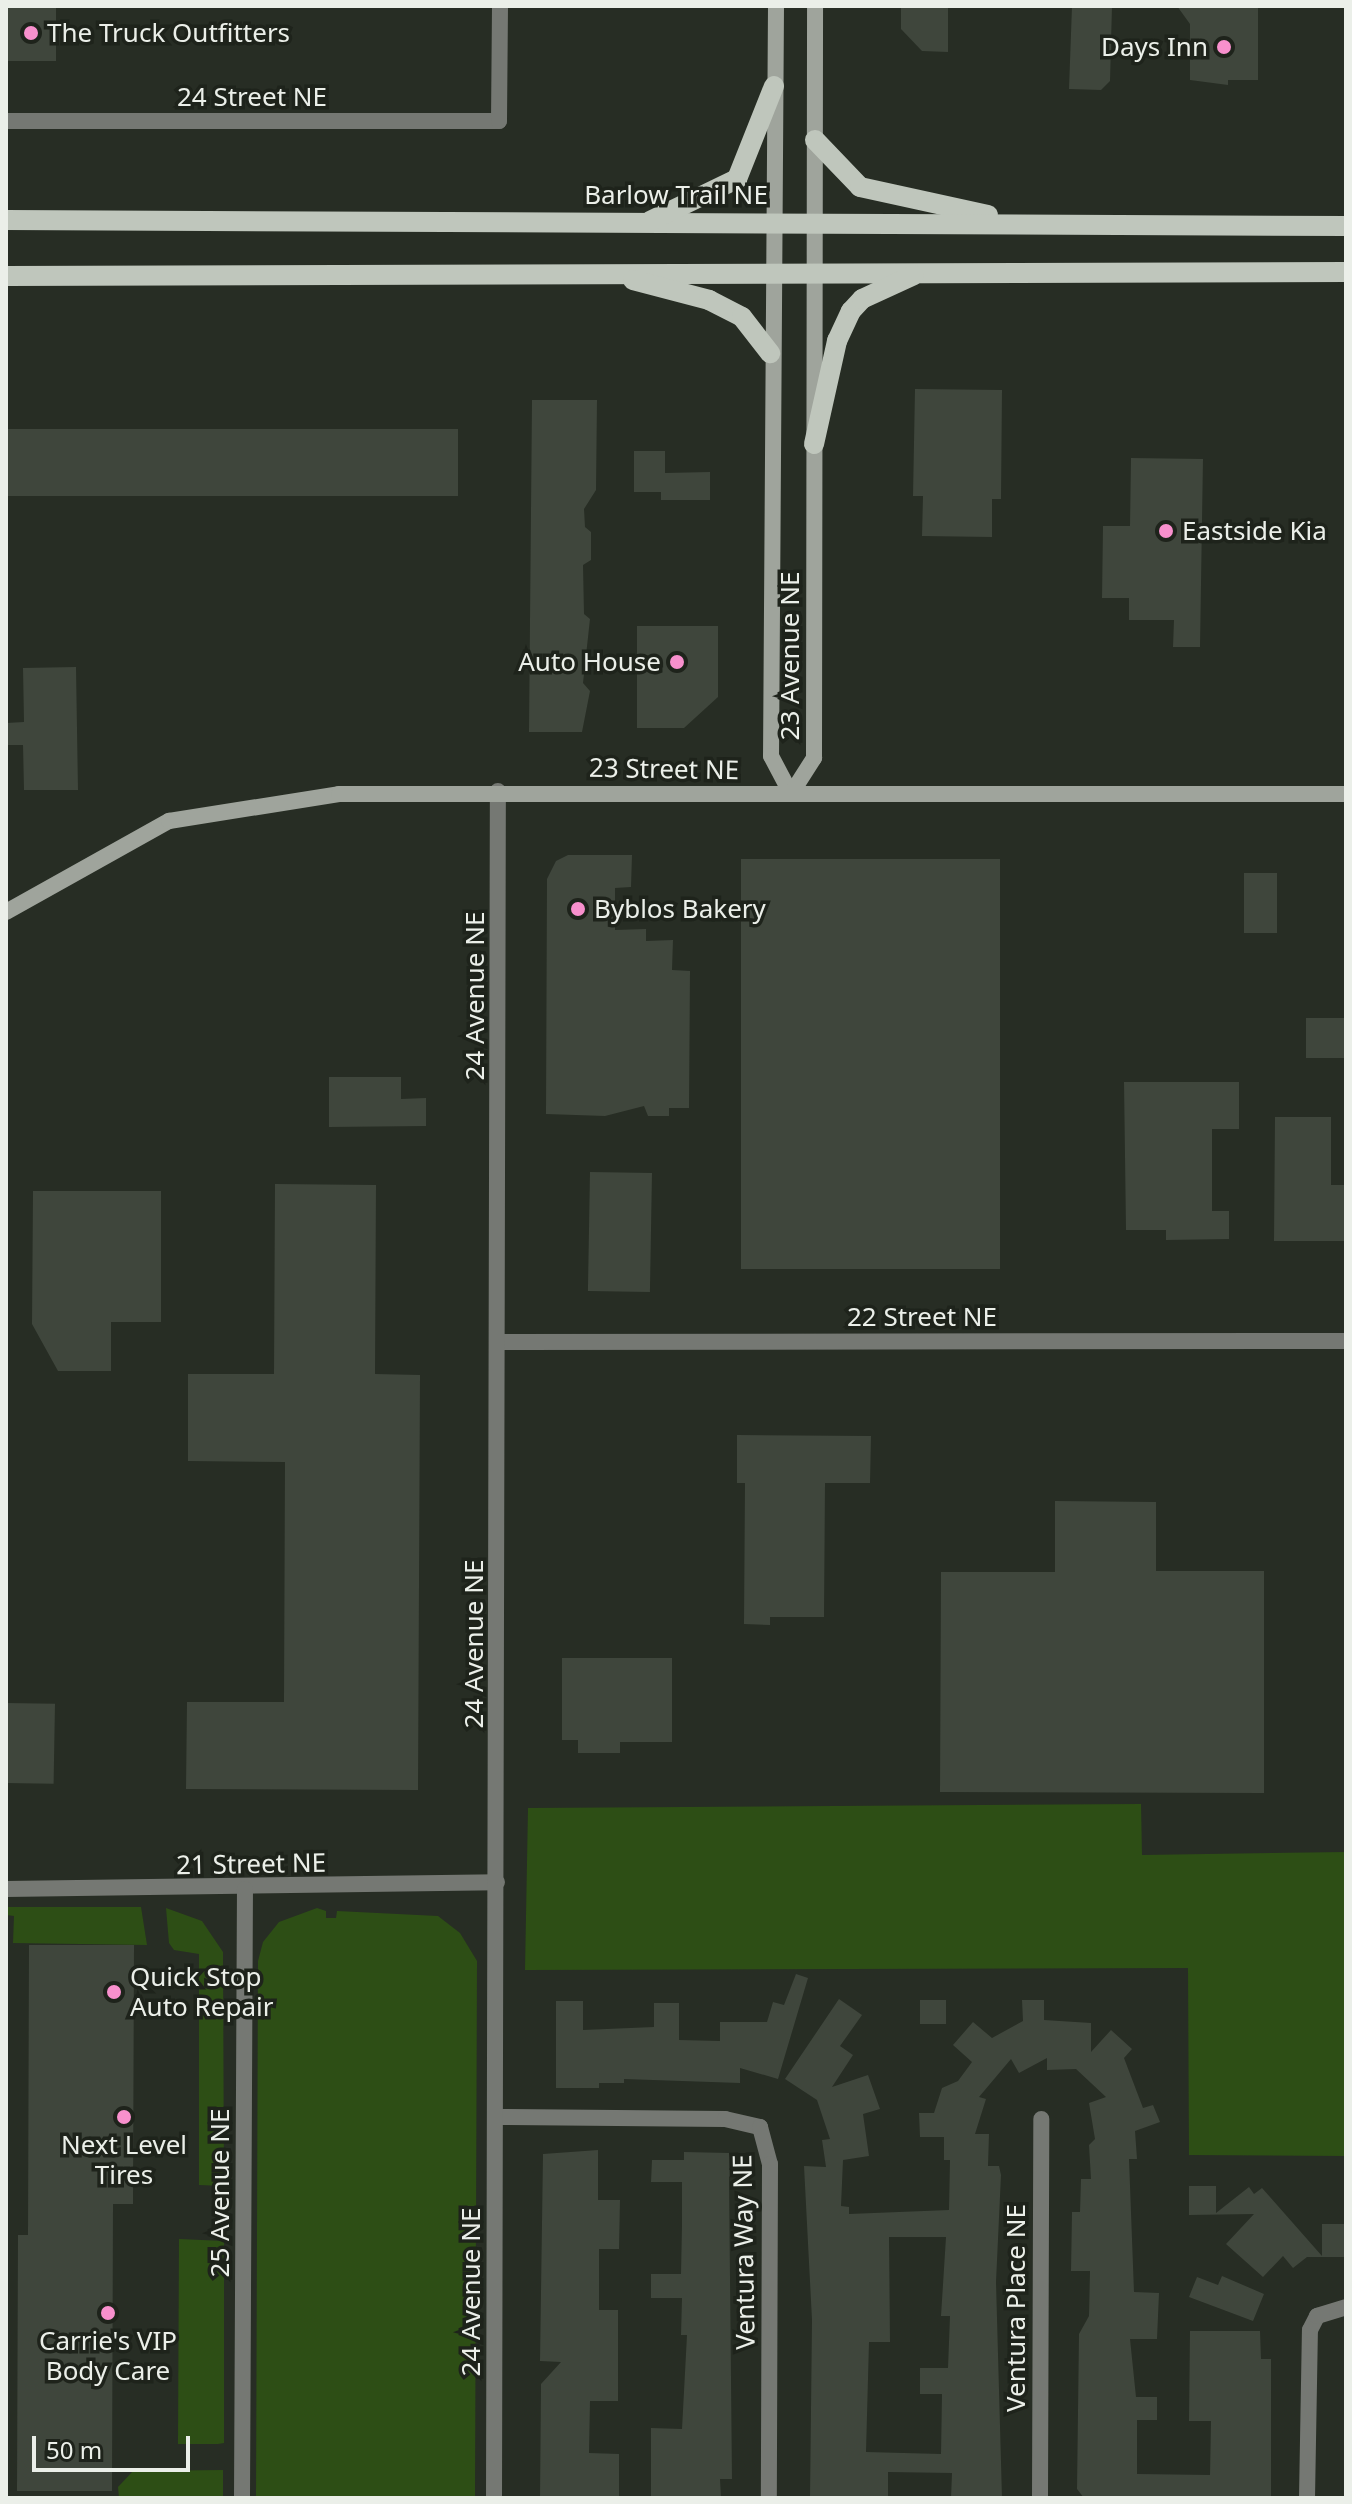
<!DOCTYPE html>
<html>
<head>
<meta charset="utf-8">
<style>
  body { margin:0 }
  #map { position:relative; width:1352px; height:2504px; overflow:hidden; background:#272d24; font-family:"Noto Sans",sans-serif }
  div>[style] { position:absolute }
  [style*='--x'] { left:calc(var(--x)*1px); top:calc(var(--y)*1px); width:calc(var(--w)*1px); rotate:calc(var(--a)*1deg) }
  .green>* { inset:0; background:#2d4e15 }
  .building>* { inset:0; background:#3f463c; transform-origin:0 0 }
  .street>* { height:16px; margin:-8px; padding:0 8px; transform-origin:8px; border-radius:8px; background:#757873 }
  .secondary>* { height:16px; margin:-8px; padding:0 8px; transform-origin:8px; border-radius:8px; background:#9fa49c }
  .primary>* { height:20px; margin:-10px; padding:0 10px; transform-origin:10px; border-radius:10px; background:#bfc6bc }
  .dots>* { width:22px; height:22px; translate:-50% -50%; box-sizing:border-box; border:4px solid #1e231b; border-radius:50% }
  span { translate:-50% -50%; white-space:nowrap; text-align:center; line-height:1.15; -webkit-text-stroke:7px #1e231b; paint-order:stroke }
  .poi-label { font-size:26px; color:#ebefe9 }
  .left { translate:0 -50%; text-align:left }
  .right { translate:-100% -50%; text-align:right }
  .street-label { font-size:26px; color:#ebefe9 }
  .frame { position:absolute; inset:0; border:8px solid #ebefe9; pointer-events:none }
  .scale { position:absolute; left:32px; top:2436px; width:158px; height:36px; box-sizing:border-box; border:4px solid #ebefe9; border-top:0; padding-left:10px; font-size:24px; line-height:28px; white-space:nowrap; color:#ebefe9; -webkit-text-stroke:6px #1e231b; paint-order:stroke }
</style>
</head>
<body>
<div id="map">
  <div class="green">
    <div style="clip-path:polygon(1141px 1804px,1142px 1855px,1346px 1852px,1346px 2156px,1189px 2155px,1188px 1968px,525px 1970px,528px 1808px)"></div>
    <div style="clip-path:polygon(6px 1907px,141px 1907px,147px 1945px,13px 1943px,14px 1916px,6px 1915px)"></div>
    <div style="clip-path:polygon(166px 1908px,202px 1921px,223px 1952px,224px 2186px,199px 2185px,199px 1954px,174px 1950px,169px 1943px)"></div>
    <div style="clip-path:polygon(317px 1908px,326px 1911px,326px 1918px,336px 1918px,337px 1911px,438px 1916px,460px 1933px,477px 1961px,475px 2498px,256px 2498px,258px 1961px,263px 1942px,279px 1922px)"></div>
    <div style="clip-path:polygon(179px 2239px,224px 2241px,224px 2443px,218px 2444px,178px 2444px)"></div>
    <div style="clip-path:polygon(223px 2470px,223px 2498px,119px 2498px,118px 2487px,133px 2471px)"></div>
  </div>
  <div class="building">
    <div style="left:6px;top:6px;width:50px;height:55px"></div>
    <div style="clip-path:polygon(901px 6px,948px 6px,948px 52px,922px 51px,901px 29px)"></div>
    <div style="clip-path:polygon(1072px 6px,1112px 6px,1110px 81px,1101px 90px,1069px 89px)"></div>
    <div style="clip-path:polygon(1177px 6px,1258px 6px,1258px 80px,1228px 80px,1228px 85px,1190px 80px,1190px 24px)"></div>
    <div style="clip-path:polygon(915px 389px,1002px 390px,1001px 499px,992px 499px,992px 537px,922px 536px,923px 496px,913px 496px)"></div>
    <div style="clip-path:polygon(532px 400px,597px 400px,596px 490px,584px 509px,585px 527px,591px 532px,591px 560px,583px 565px,584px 614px,590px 619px,583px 683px,590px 691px,582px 732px,529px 732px)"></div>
    <div style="left:6px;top:429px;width:452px;height:67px"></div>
    <div style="clip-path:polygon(634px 451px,665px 451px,665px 473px,710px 472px,710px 500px,661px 500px,661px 492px,634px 492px)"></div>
    <div style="clip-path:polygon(1131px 458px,1203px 459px,1200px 647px,1173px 647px,1174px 620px,1129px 620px,1129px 598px,1102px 598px,1103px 526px,1130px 526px)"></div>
    <div style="clip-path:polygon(637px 626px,718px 626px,718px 697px,684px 728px,637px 728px)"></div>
    <div style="clip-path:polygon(76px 667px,78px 790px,24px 790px,23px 745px,6px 745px,6px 723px,24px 722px,23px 668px)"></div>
    <div style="clip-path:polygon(568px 855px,632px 855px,631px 887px,615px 888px,615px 930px,646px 929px,646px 941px,673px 940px,672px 970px,690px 971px,689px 1108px,669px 1108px,669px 1116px,648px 1116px,644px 1106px,605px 1116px,546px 1114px,547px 879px,556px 861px)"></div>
    <div style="left:741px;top:859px;width:259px;height:410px"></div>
    <div style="left:1244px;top:873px;width:33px;height:60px"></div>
    <div style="left:1306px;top:1018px;width:40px;height:40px"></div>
    <div style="clip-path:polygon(329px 1077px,401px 1077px,401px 1099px,426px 1098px,426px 1126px,329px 1127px)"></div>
    <div style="clip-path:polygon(1124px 1082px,1239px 1082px,1239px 1129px,1212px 1129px,1212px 1211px,1229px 1211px,1229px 1239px,1166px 1240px,1166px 1230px,1126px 1230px)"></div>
    <div style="clip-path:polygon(1275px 1117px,1331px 1117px,1331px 1185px,1346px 1185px,1346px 1241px,1274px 1241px)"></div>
    <div style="left:590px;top:1172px;width:62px;height:119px;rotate:1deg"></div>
    <div style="clip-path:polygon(275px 1184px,376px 1185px,375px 1374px,420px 1375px,418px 1790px,186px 1789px,187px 1702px,284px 1702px,285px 1462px,188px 1461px,188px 1374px,274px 1374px)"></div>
    <div style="clip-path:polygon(33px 1191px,161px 1191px,161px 1322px,111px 1322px,111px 1371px,58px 1371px,32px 1324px)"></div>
    <div style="clip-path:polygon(737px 1435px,871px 1436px,870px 1483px,825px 1483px,824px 1617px,770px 1617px,770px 1625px,744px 1624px,745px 1483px,737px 1483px)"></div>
    <div style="clip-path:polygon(1055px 1501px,1156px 1502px,1156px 1571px,1264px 1571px,1264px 1793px,940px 1792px,941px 1572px,1055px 1572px)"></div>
    <div style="clip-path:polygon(562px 1658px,672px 1658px,672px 1742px,620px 1742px,620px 1753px,578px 1753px,578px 1740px,562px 1740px)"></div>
    <div style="left:6px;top:1703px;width:49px;height:80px;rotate:1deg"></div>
    <div style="clip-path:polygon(29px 1945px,134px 1945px,133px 2204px,113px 2204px,112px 2491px,17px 2491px,18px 2235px,28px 2235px)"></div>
    <div style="clip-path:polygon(796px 1974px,808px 1978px,778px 2079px,740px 2068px,740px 2083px,624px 2079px,624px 2083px,599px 2083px,599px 2088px,556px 2088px,556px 2001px,583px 2001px,583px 2030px,654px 2027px,654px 2003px,679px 2003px,679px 2040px,720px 2041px,720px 2022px,767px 2022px,773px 2002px,784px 2005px)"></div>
    <div style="clip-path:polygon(evenodd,839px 1999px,862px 2015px,840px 2046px,853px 2055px,832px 2087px,868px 2075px,880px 2109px,863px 2114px,869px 2156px,843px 2160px,841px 2206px,849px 2207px,849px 2214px,949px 2210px,950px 2160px,944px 2160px,944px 2137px,920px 2137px,919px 2113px,934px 2113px,942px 2088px,958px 2081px,972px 2062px,953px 2045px,973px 2022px,992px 2038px,1023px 2021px,1022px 2000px,1044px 2000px,1044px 2020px,1091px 2023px,1091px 2052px,1111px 2030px,1132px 2049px,1124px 2058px,1143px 2108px,1153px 2105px,1160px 2122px,1135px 2131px,1137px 2159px,1129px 2159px,1134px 2292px,1159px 2293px,1157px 2339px,1130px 2339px,1136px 2397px,1157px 2397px,1157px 2420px,1137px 2420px,1137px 2474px,1210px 2475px,1211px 2421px,1189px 2421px,1190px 2331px,1260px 2331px,1261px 2359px,1271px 2359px,1271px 2498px,1084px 2498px,1077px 2489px,1079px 2334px,1089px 2316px,1090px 2271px,1071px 2271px,1072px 2212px,1080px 2212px,1081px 2179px,1091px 2179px,1089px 2145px,1095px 2139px,1089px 2103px,1106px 2097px,1076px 2069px,1047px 2070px,1047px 2058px,1019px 2073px,1011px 2059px,979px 2097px,986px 2099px,975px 2134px,989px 2134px,988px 2166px,999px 2166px,1001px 2175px,996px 2282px,1002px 2498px,951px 2498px,952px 2473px,888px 2472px,888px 2498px,810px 2497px,812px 2320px,804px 2166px,826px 2167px,822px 2140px,830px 2139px,817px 2100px,785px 2079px,839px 1999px,889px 2237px,946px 2237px,941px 2316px,950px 2316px,948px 2368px,920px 2368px,920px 2394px,942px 2394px,941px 2454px,866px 2452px,869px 2342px,890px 2342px,889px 2237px)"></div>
    <div style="left:920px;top:2000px;width:26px;height:24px"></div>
    <div style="clip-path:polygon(598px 2150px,598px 2200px,620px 2200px,619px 2249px,599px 2249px,599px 2310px,618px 2310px,618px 2401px,590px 2401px,589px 2453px,619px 2454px,619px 2498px,540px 2498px,541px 2384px,561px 2362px,540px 2361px,543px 2154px)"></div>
    <div style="clip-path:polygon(684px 2152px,729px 2153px,734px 2173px,729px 2177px,732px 2479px,720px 2479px,721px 2498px,651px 2498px,651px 2428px,682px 2429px,687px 2335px,681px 2335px,682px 2298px,651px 2298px,651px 2274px,681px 2274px,682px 2225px,682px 2182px,651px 2182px,652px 2160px,684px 2160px)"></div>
    <div style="clip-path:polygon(1189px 2186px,1216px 2186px,1216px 2213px,1249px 2187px,1254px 2194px,1262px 2188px,1322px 2256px,1322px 2224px,1346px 2224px,1346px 2257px,1307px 2257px,1293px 2268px,1283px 2256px,1263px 2277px,1226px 2244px,1254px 2214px,1189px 2215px)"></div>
    <div style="clip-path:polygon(1222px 2276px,1264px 2294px,1253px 2321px,1189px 2297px,1197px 2277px,1218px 2285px)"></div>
  </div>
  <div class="street">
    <div style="--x:6;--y:121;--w:493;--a:0"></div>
    <div style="--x:499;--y:121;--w:115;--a:-89.5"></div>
    <div style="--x:499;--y:1342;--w:847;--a:-0.07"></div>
    <div style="--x:6;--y:1889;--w:491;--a:-0.8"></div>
    <div style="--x:496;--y:2117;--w:229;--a:0.5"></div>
    <div style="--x:725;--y:2119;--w:36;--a:13"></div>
    <div style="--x:760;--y:2127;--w:38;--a:75"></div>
    <div style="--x:770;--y:2164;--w:334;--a:90.2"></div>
    <div style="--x:242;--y:2498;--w:609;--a:-89.72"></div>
    <div style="--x:494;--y:2498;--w:1707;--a:-89.87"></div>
    <div style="--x:1040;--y:2498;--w:379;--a:-89.8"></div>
    <div style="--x:1307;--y:2498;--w:168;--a:-89"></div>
    <div style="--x:1310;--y:2330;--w:16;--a:-63"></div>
    <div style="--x:1317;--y:2316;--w:30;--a:-17"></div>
  </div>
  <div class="secondary">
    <div style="--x:776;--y:6;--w:750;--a:90.38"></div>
    <div style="--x:771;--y:756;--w:43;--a:62.2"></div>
    <div style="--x:791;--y:794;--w:43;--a:-57.4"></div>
    <div style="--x:814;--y:758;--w:752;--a:-89.92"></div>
    <div style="--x:6;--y:912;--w:187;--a:-29.2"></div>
    <div style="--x:169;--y:821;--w:172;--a:-9"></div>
    <div style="--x:339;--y:794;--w:1007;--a:0"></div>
  </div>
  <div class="primary">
    <div style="--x:815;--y:140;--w:65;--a:46.2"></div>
    <div style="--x:860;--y:187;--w:131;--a:12.3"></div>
    <div style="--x:6;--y:220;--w:1340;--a:0.26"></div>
    <div style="--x:650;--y:221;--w:97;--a:-25.8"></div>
    <div style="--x:737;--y:179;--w:100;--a:-68.3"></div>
    <div style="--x:6;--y:276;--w:1340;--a:-0.17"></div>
    <div style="--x:633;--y:280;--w:79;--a:14.7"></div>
    <div style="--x:709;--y:300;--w:37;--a:27"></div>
    <div style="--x:742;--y:317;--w:46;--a:52.1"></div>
    <div style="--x:814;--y:444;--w:106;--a:-77.4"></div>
    <div style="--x:837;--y:341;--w:33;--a:-65"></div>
    <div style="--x:851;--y:311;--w:16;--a:-47"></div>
    <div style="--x:862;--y:299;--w:57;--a:-24.8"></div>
  </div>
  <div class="dots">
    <div style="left:31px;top:33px;background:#f890cd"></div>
    <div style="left:1224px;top:47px;background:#f890cd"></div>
    <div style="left:1166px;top:531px;background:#f890cd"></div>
    <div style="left:677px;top:662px;background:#f890cd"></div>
    <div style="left:578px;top:909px;background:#f890cd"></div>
    <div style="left:114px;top:1992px;background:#f890cd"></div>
    <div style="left:124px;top:2117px;background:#f890cd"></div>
    <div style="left:108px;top:2313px;background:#f890cd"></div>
  </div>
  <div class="poi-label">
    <span class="left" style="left:47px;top:33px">The Truck Outfitters</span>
    <span class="right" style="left:1208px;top:47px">Days Inn</span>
    <span class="left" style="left:1182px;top:531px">Eastside Kia</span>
    <span class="right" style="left:661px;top:662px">Auto House</span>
    <span class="left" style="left:594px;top:909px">Byblos Bakery</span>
    <span class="left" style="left:130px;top:1992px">Quick Stop<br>Auto Repair</span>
    <span style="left:124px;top:2160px">Next Level<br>Tires</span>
    <span style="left:108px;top:2356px">Carrie's VIP<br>Body Care</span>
  </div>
  <div class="street-label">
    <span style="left:252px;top:97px">24 Street NE</span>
    <span style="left:676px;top:195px">Barlow Trail NE</span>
    <span style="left:790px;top:656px;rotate:-90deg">23 Avenue NE</span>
    <span style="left:664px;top:769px;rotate:1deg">23 Street NE</span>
    <span style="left:475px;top:996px;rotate:-90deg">24 Avenue NE</span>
    <span style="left:922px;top:1317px">22 Street NE</span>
    <span style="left:474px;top:1644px;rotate:-90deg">24 Avenue NE</span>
    <span style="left:251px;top:1864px;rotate:-1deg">21 Street NE</span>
    <span style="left:220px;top:2193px;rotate:-90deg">25 Avenue NE</span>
    <span style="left:744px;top:2252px;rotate:-91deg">Ventura Way NE</span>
    <span style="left:471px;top:2292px;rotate:-90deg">24 Avenue NE</span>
    <span style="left:1016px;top:2308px;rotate:-90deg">Ventura Place NE</span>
  </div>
  <div class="frame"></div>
  <div class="scale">50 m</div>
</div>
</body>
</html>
